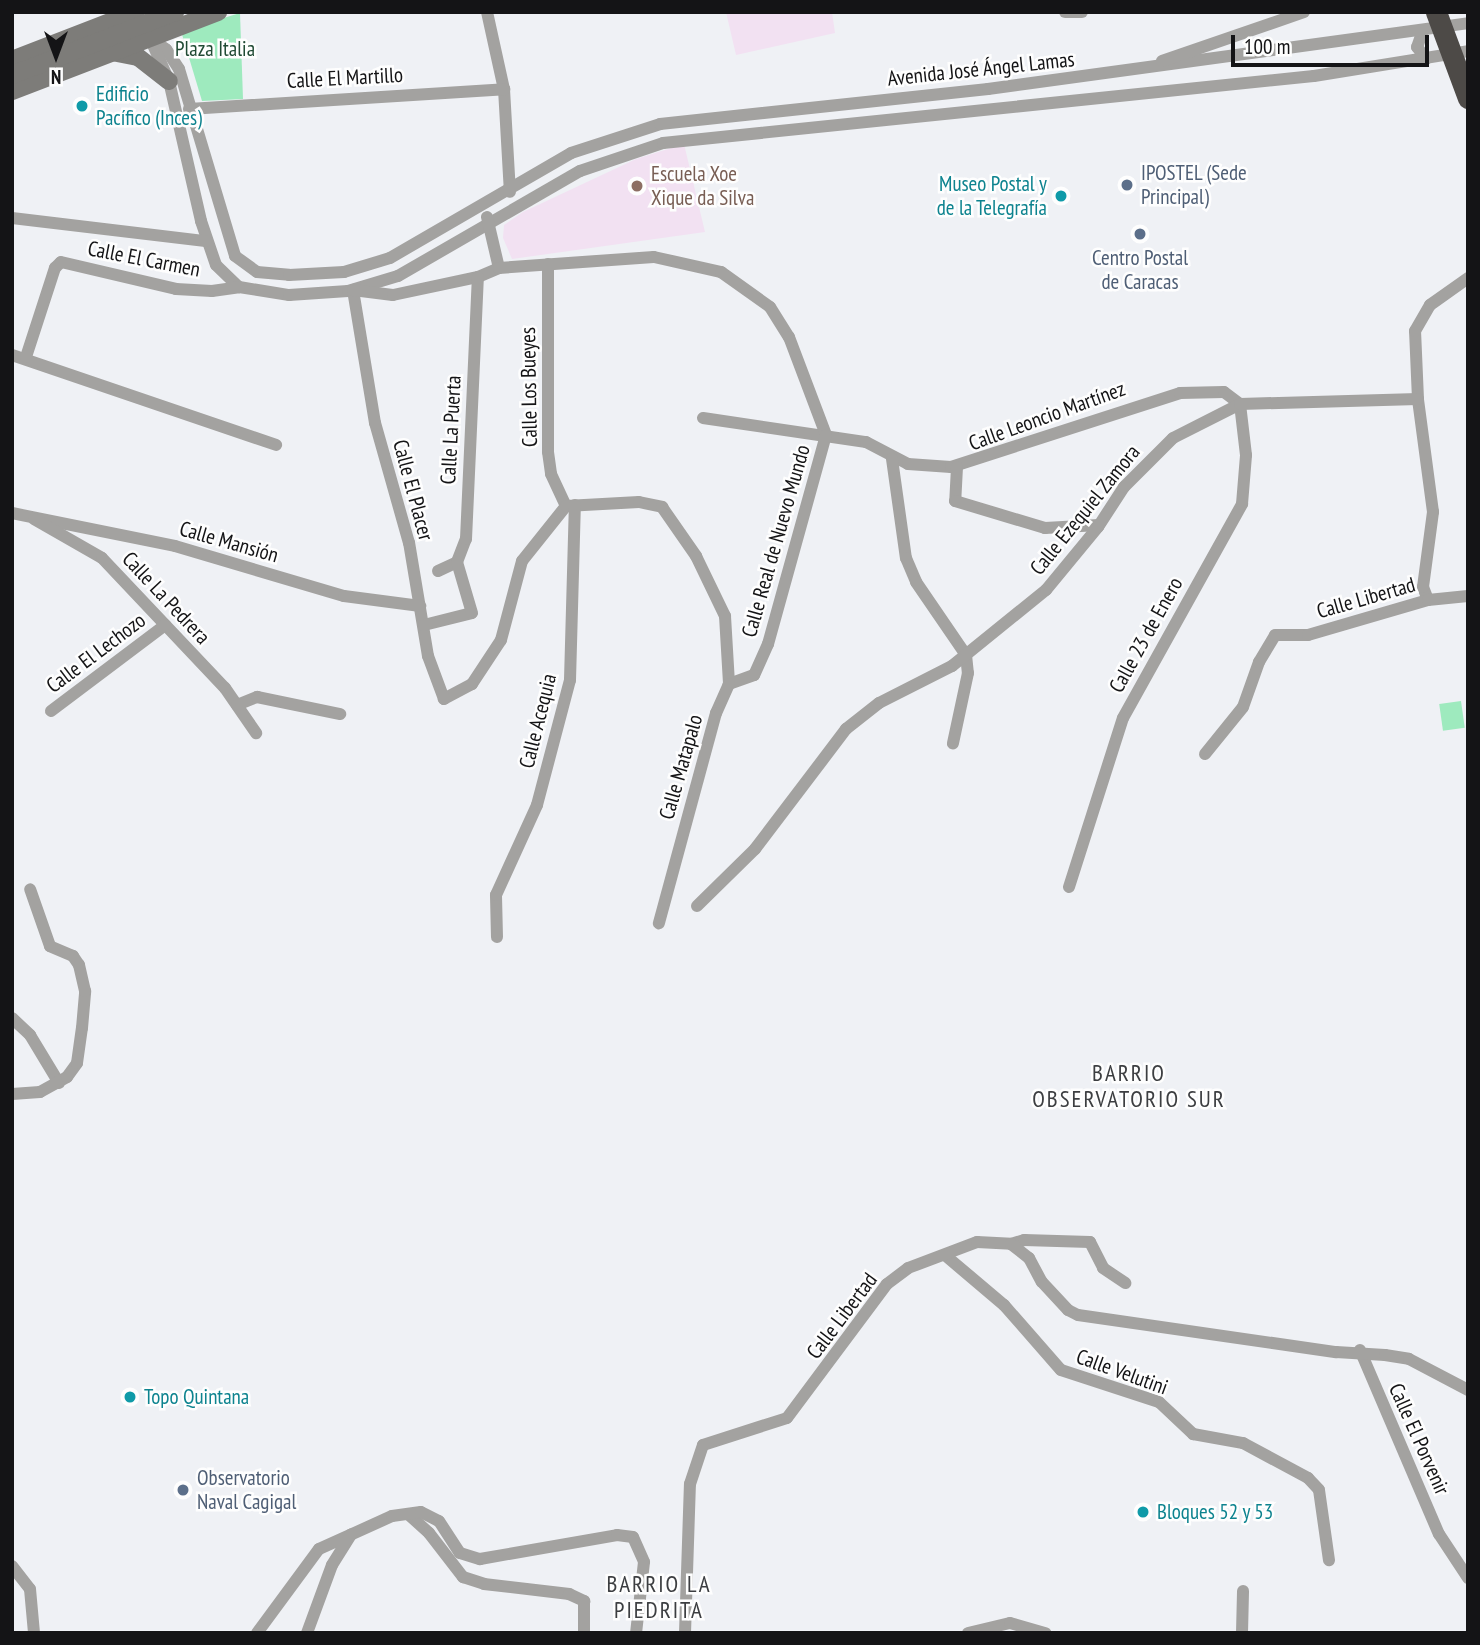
<!DOCTYPE html>
<html>
<head>
<meta charset="utf-8">
<style>
  body { margin:0 }
  #map { position:relative; width:1480px; height:1645px; overflow:hidden; background:#eff1f5; font-family:"PT Sans Narrow",sans-serif }
  div>[style] { position:absolute }
  [style*='--x'] { left:calc(var(--x)*1px); top:calc(var(--y)*1px); width:calc(var(--w)*1px); rotate:calc(var(--a)*1deg) }
  .education>* { inset:0; background:#f2e1f2 }
  .green>* { inset:0; background:#9eeabe; transform-origin:0 0 }
  .street>* { height:12px; margin:-6px; padding:0 6px; transform-origin:6px; border-radius:6px; background:#a3a2a0 }
  .secondary>* { height:18px; margin:-9px; padding:0 9px; transform-origin:9px; border-radius:9px; background:#7d7c79 }
  .secondary-bridge>* { height:18px; margin:-9px; padding:0 9px; transform-origin:9px; border-radius:9px; background:#7d7c79 }
  .highway-bridge>* { height:21px; margin:-10.5px; padding:0 10.5px; transform-origin:10.5px; border-radius:10.5px; background:#4d4a47 }
  .dots>* { width:19px; height:19px; translate:-50% -50%; box-sizing:border-box; border:4px solid #fefefe; border-radius:50% }
  span { translate:-50% -50%; white-space:nowrap; text-align:center; line-height:1.15; -webkit-text-stroke:5px #fefefe; paint-order:stroke }
  .park-label { font-size:21px; color:#204a34 }
  .street-label { font-size:21px; color:#141416 }
  .culture-label { font-size:21px; color:#0d838f }
  .left { translate:0 -50%; text-align:left }
  .right { translate:-100% -50%; text-align:right }
  .service-label { font-size:21px; color:#4e5e75 }
  .education-label { font-size:21px; color:#785e54 }
  .neighbourhood-label { font-size:23px; color:#3c3e41; letter-spacing:2px }
  .frame { position:absolute; inset:0; border:14px solid #141416; pointer-events:none }
  .north { position:absolute; left:21px; top:21px; width:70px; height:70px; -webkit-text-stroke:5px #fefefe; paint-order:stroke; rotate:180deg; font-size:19px; font-weight:700; line-height:28px; text-align:center; color:#141416 }
  .north::after { content:''; display:block; margin:auto; width:24px; height:32px; background:#141416; clip-path:polygon(50% 0,100% 100%,50% 72%,0 100%) }
  .scale { position:absolute; left:1231px; top:35px; width:198px; height:32px; box-sizing:border-box; border:4px solid #141416; border-top:0; padding-left:9px; font-size:21px; line-height:24px; white-space:nowrap; color:#141416; -webkit-text-stroke:5px #fefefe; paint-order:stroke }
</style>
</head>
<body>
<div id="map">
  <div class="education">
    <div style="clip-path:polygon(726px 12px,832px 12px,835px 33px,736px 55px)"></div>
    <div style="clip-path:polygon(684px 144px,705px 232px,512px 259px,503px 238px,504px 225px,523px 212px,636px 159px)"></div>
  </div>
  <div class="green">
    <div style="clip-path:polygon(240px 13px,243px 99px,202px 101px,181px 31px)"></div>
    <div style="left:1461px;top:701px;width:27px;height:22px;rotate:82deg"></div>
  </div>
  <div class="street">
    <div style="--x:487;--y:12;--w:79;--a:77.6"></div>
    <div style="--x:504;--y:89;--w:103;--a:86.7"></div>
    <div style="--x:1065;--y:12;--w:17;--a:0"></div>
    <div style="--x:1423;--y:30;--w:18;--a:109"></div>
    <div style="--x:1417;--y:47;--w:15;--a:53"></div>
    <div style="--x:145;--y:34;--w:26;--a:36"></div>
    <div style="--x:166;--y:49;--w:24;--a:57"></div>
    <div style="--x:179;--y:69;--w:195;--a:73.3"></div>
    <div style="--x:235;--y:256;--w:27;--a:36"></div>
    <div style="--x:257;--y:272;--w:32;--a:5"></div>
    <div style="--x:289;--y:275;--w:55;--a:-3.1"></div>
    <div style="--x:344;--y:272;--w:48;--a:-16.9"></div>
    <div style="--x:390;--y:258;--w:209;--a:-30.1"></div>
    <div style="--x:571;--y:153;--w:94;--a:-18"></div>
    <div style="--x:660;--y:124;--w:330;--a:-6.1"></div>
    <div style="--x:988;--y:89;--w:485;--a:-7.8"></div>
    <div style="--x:150;--y:38;--w:47;--a:66.2"></div>
    <div style="--x:169;--y:81;--w:144;--a:77.1"></div>
    <div style="--x:201;--y:221;--w:46;--a:71.2"></div>
    <div style="--x:216;--y:265;--w:32;--a:44"></div>
    <div style="--x:239;--y:287;--w:51;--a:9.1"></div>
    <div style="--x:289;--y:295;--w:59;--a:-3.9"></div>
    <div style="--x:348;--y:291;--w:52;--a:-16.7"></div>
    <div style="--x:398;--y:276;--w:210;--a:-30"></div>
    <div style="--x:580;--y:171;--w:88;--a:-18.6"></div>
    <div style="--x:663;--y:143;--w:654;--a:-5.88"></div>
    <div style="--x:1314;--y:76;--w:156;--a:-9.2"></div>
    <div style="--x:1162;--y:61;--w:150;--a:-19"></div>
    <div style="--x:189;--y:109;--w:316;--a:-3.6"></div>
    <div style="--x:487;--y:217;--w:52;--a:76.8"></div>
    <div style="--x:12;--y:218;--w:195;--a:6.8"></div>
    <div style="--x:548;--y:264;--w:188;--a:90"></div>
    <div style="--x:548;--y:452;--w:22;--a:82"></div>
    <div style="--x:551;--y:474;--w:35;--a:65"></div>
    <div style="--x:12;--y:355;--w:279;--a:18.8"></div>
    <div style="--x:26;--y:357;--w:94;--a:-72"></div>
    <div style="--x:55;--y:268;--w:8;--a:-45"></div>
    <div style="--x:61;--y:262;--w:118;--a:13.2"></div>
    <div style="--x:176;--y:289;--w:36;--a:3"></div>
    <div style="--x:212;--y:291;--w:27;--a:-8"></div>
    <div style="--x:703;--y:418;--w:165;--a:8.4"></div>
    <div style="--x:866;--y:442;--w:47;--a:27.6"></div>
    <div style="--x:908;--y:464;--w:43;--a:4"></div>
    <div style="--x:951;--y:467;--w:241;--a:-17.9"></div>
    <div style="--x:1180;--y:393;--w:44;--a:-1.3"></div>
    <div style="--x:1224;--y:392;--w:20;--a:37"></div>
    <div style="--x:892;--y:459;--w:100;--a:82"></div>
    <div style="--x:906;--y:558;--w:26;--a:67"></div>
    <div style="--x:916;--y:582;--w:88;--a:55.6"></div>
    <div style="--x:966;--y:655;--w:18;--a:84"></div>
    <div style="--x:968;--y:673;--w:72;--a:102.1"></div>
    <div style="--x:957;--y:467;--w:34;--a:93"></div>
    <div style="--x:955;--y:501;--w:94;--a:16.7"></div>
    <div style="--x:1045;--y:528;--w:54;--a:-3.2"></div>
    <div style="--x:566;--y:506;--w:70;--a:128.7"></div>
    <div style="--x:522;--y:561;--w:82;--a:104.9"></div>
    <div style="--x:501;--y:640;--w:53;--a:123.4"></div>
    <div style="--x:472;--y:684;--w:32;--a:152"></div>
    <div style="--x:444;--y:699;--w:46;--a:-110.4"></div>
    <div style="--x:428;--y:656;--w:115;--a:-99.5"></div>
    <div style="--x:409;--y:543;--w:125;--a:-105.8"></div>
    <div style="--x:375;--y:423;--w:135;--a:-99.4"></div>
    <div style="--x:353;--y:290;--w:40;--a:7.1"></div>
    <div style="--x:393;--y:295;--w:87;--a:-12"></div>
    <div style="--x:478;--y:277;--w:23;--a:-23"></div>
    <div style="--x:499;--y:268;--w:155;--a:-4.1"></div>
    <div style="--x:654;--y:257;--w:69;--a:12.6"></div>
    <div style="--x:721;--y:272;--w:60;--a:35.5"></div>
    <div style="--x:770;--y:307;--w:36;--a:58"></div>
    <div style="--x:789;--y:337;--w:105;--a:69.3"></div>
    <div style="--x:826;--y:435;--w:217;--a:105.5"></div>
    <div style="--x:768;--y:644;--w:34;--a:114"></div>
    <div style="--x:754;--y:675;--w:27;--a:160"></div>
    <div style="--x:566;--y:506;--w:73;--a:-3.1"></div>
    <div style="--x:639;--y:502;--w:24;--a:12"></div>
    <div style="--x:662;--y:507;--w:60;--a:55.2"></div>
    <div style="--x:696;--y:556;--w:67;--a:64.2"></div>
    <div style="--x:725;--y:616;--w:68;--a:86.6"></div>
    <div style="--x:729;--y:684;--w:32;--a:114"></div>
    <div style="--x:716;--y:713;--w:218;--a:105.2"></div>
    <div style="--x:12;--y:513;--w:166;--a:11.4"></div>
    <div style="--x:175;--y:546;--w:176;--a:16.5"></div>
    <div style="--x:344;--y:596;--w:77;--a:7.5"></div>
    <div style="--x:34;--y:519;--w:78;--a:29.8"></div>
    <div style="--x:102;--y:558;--w:179;--a:46.6"></div>
    <div style="--x:225;--y:688;--w:55;--a:55.4"></div>
    <div style="--x:438;--y:571;--w:21;--a:-25"></div>
    <div style="--x:457;--y:562;--w:25;--a:-69"></div>
    <div style="--x:466;--y:539;--w:262;--a:-87.4"></div>
    <div style="--x:1428;--y:600;--w:14;--a:-111"></div>
    <div style="--x:1423;--y:587;--w:76;--a:-82.4"></div>
    <div style="--x:1433;--y:512;--w:114;--a:-97.6"></div>
    <div style="--x:1418;--y:399;--w:68;--a:-92.5"></div>
    <div style="--x:1415;--y:331;--w:30;--a:-60"></div>
    <div style="--x:1430;--y:305;--w:47;--a:-35.4"></div>
    <div style="--x:424;--y:625;--w:49;--a:-14"></div>
    <div style="--x:472;--y:613;--w:53;--a:-106.4"></div>
    <div style="--x:237;--y:705;--w:22;--a:-22"></div>
    <div style="--x:257;--y:697;--w:85;--a:11.6"></div>
    <div style="--x:51;--y:711;--w:143;--a:-37"></div>
    <div style="--x:1205;--y:754;--w:60;--a:-51"></div>
    <div style="--x:1243;--y:707;--w:48;--a:-70.4"></div>
    <div style="--x:1259;--y:662;--w:31;--a:-59"></div>
    <div style="--x:1275;--y:635;--w:33;--a:0"></div>
    <div style="--x:1308;--y:635;--w:125;--a:-16.3"></div>
    <div style="--x:1428;--y:600;--w:40;--a:-5.7"></div>
    <div style="--x:1069;--y:887;--w:177;--a:-72.3"></div>
    <div style="--x:1123;--y:718;--w:245;--a:-60.9"></div>
    <div style="--x:1242;--y:504;--w:49;--a:-85.3"></div>
    <div style="--x:1246;--y:455;--w:51;--a:-96.7"></div>
    <div style="--x:697;--y:906;--w:81;--a:-44.5"></div>
    <div style="--x:755;--y:849;--w:151;--a:-52.8"></div>
    <div style="--x:846;--y:729;--w:42;--a:-38.2"></div>
    <div style="--x:879;--y:703;--w:82;--a:-26.9"></div>
    <div style="--x:952;--y:666;--w:121;--a:-39"></div>
    <div style="--x:1046;--y:590;--w:82;--a:-50.5"></div>
    <div style="--x:1098;--y:527;--w:48;--a:-57"></div>
    <div style="--x:1124;--y:487;--w:69;--a:-45"></div>
    <div style="--x:1173;--y:438;--w:75;--a:-26.9"></div>
    <div style="--x:1240;--y:404;--w:178;--a:-1.6"></div>
    <div style="--x:497;--y:937;--w:42;--a:-91.4"></div>
    <div style="--x:496;--y:895;--w:99;--a:-65.5"></div>
    <div style="--x:537;--y:805;--w:129;--a:-75.2"></div>
    <div style="--x:570;--y:680;--w:175;--a:-88.4"></div>
    <div style="--x:12;--y:1018;--w:25;--a:43"></div>
    <div style="--x:30;--y:1035;--w:56;--a:58.9"></div>
    <div style="--x:12;--y:1094;--w:28;--a:-4"></div>
    <div style="--x:40;--y:1092;--w:31;--a:-29"></div>
    <div style="--x:67;--y:1077;--w:17;--a:-54"></div>
    <div style="--x:77;--y:1063;--w:35;--a:-82"></div>
    <div style="--x:82;--y:1028;--w:37;--a:-85"></div>
    <div style="--x:85;--y:991;--w:27;--a:-103"></div>
    <div style="--x:79;--y:965;--w:11;--a:-124"></div>
    <div style="--x:73;--y:956;--w:25;--a:-157"></div>
    <div style="--x:50;--y:946;--w:60;--a:-109.3"></div>
    <div style="--x:1011;--y:1244;--w:14;--a:-17"></div>
    <div style="--x:1024;--y:1240;--w:66;--a:1.7"></div>
    <div style="--x:1090;--y:1242;--w:29;--a:63"></div>
    <div style="--x:1103;--y:1268;--w:27;--a:34"></div>
    <div style="--x:946;--y:1256;--w:76;--a:40.2"></div>
    <div style="--x:1004;--y:1305;--w:86;--a:48.8"></div>
    <div style="--x:1061;--y:1370;--w:103;--a:18.1"></div>
    <div style="--x:1159;--y:1402;--w:47;--a:43.3"></div>
    <div style="--x:1193;--y:1434;--w:51;--a:10.2"></div>
    <div style="--x:1243;--y:1443;--w:74;--a:28.3"></div>
    <div style="--x:1308;--y:1478;--w:16;--a:47"></div>
    <div style="--x:1319;--y:1490;--w:71;--a:81.9"></div>
    <div style="--x:1360;--y:1350;--w:200;--a:66.8"></div>
    <div style="--x:1439;--y:1534;--w:53;--a:56.6"></div>
    <div style="--x:408;--y:1514;--w:28;--a:42"></div>
    <div style="--x:429;--y:1533;--w:56;--a:52.3"></div>
    <div style="--x:463;--y:1577;--w:22;--a:18"></div>
    <div style="--x:484;--y:1584;--w:86;--a:6.7"></div>
    <div style="--x:569;--y:1594;--w:17;--a:25"></div>
    <div style="--x:584;--y:1601;--w:32;--a:90"></div>
    <div style="--x:12;--y:1566;--w:29;--a:52"></div>
    <div style="--x:30;--y:1589;--w:44;--a:84.8"></div>
    <div style="--x:257;--y:1633;--w:104;--a:-53.6"></div>
    <div style="--x:319;--y:1549;--w:80;--a:-24.3"></div>
    <div style="--x:392;--y:1516;--w:29;--a:-8"></div>
    <div style="--x:421;--y:1512;--w:20;--a:27"></div>
    <div style="--x:439;--y:1521;--w:38;--a:57"></div>
    <div style="--x:460;--y:1553;--w:21;--a:17"></div>
    <div style="--x:480;--y:1559;--w:139;--a:-9.9"></div>
    <div style="--x:617;--y:1535;--w:16;--a:7"></div>
    <div style="--x:633;--y:1537;--w:27;--a:66"></div>
    <div style="--x:644;--y:1562;--w:71;--a:96.4"></div>
    <div style="--x:307;--y:1633;--w:72;--a:-69.8"></div>
    <div style="--x:332;--y:1565;--w:36;--a:-58"></div>
    <div style="--x:685;--y:1633;--w:149;--a:-88.1"></div>
    <div style="--x:690;--y:1484;--w:41;--a:-71.6"></div>
    <div style="--x:703;--y:1445;--w:88;--a:-17.8"></div>
    <div style="--x:787;--y:1418;--w:167;--a:-53.3"></div>
    <div style="--x:887;--y:1284;--w:26;--a:-37"></div>
    <div style="--x:908;--y:1268;--w:74;--a:-20.6"></div>
    <div style="--x:977;--y:1242;--w:34;--a:3"></div>
    <div style="--x:1011;--y:1244;--w:23;--a:38"></div>
    <div style="--x:1029;--y:1258;--w:27;--a:62"></div>
    <div style="--x:1042;--y:1282;--w:38;--a:47"></div>
    <div style="--x:1068;--y:1310;--w:11;--a:27"></div>
    <div style="--x:1078;--y:1315;--w:261;--a:8.2"></div>
    <div style="--x:1336;--y:1352;--w:49;--a:3.5"></div>
    <div style="--x:1385;--y:1355;--w:24;--a:9"></div>
    <div style="--x:1409;--y:1359;--w:67;--a:27.7"></div>
    <div style="--x:968;--y:1633;--w:43;--a:-13.4"></div>
    <div style="--x:1010;--y:1623;--w:37;--a:16"></div>
    <div style="--x:1242;--y:1633;--w:42;--a:-88.6"></div>
  </div>
  <div class="secondary">
    <div style="--x:112;--y:52;--w:26;--a:11"></div>
    <div style="--x:138;--y:57;--w:39;--a:38"></div>
    <div style="--x:12;--y:60;--w:133;--a:-21.2"></div>
    <div style="--x:12;--y:91;--w:221;--a:-21"></div>
  </div>
  <div class="secondary-bridge">
    <div style="--x:12;--y:75;--w:175;--a:-21.1"></div>
  </div>
  <div class="highway-bridge">
    <div style="--x:1436;--y:12;--w:92;--a:69.6"></div>
  </div>
  <div class="dots">
    <div style="left:82px;top:106px;background:#0f9aa8"></div>
    <div style="left:1127px;top:185px;background:#5c6f8a"></div>
    <div style="left:637px;top:186px;background:#8d6e63"></div>
    <div style="left:1061px;top:196px;background:#0f9aa8"></div>
    <div style="left:1140px;top:234px;background:#5c6f8a"></div>
    <div style="left:130px;top:1397px;background:#0f9aa8"></div>
    <div style="left:183px;top:1490px;background:#5c6f8a"></div>
    <div style="left:1143px;top:1512px;background:#0f9aa8"></div>
  </div>
  <div class="park-label">
    <span style="left:215px;top:49px">Plaza Italia</span>
  </div>
  <div class="street-label">
    <span style="left:981px;top:69px;rotate:-6deg">Avenida José Ángel Lamas</span>
    <span style="left:345px;top:78px;rotate:-3deg">Calle El Martillo</span>
    <span style="left:144px;top:259px;rotate:11deg">Calle El Carmen</span>
    <span style="left:529px;top:387px;rotate:-91deg">Calle Los Bueyes</span>
    <span style="left:1047px;top:416px;rotate:-20deg">Calle Leoncio Martínez</span>
    <span style="left:451px;top:430px;rotate:-87deg">Calle La Puerta</span>
    <span style="left:413px;top:490px;rotate:75deg">Calle El Placer</span>
    <span style="left:1085px;top:510px;rotate:-51deg">Calle Ezequiel Zamora</span>
    <span style="left:776px;top:541px;rotate:-74deg">Calle Real de Nuevo Mundo</span>
    <span style="left:229px;top:542px;rotate:16deg">Calle Mansión</span>
    <span style="left:166px;top:598px;rotate:47deg">Calle La Pedrera</span>
    <span style="left:1366px;top:598px;rotate:-16deg">Calle Libertad</span>
    <span style="left:1146px;top:635px;rotate:-61deg">Calle 23 de Enero</span>
    <span style="left:96px;top:653px;rotate:-37deg">Calle El Lechozo</span>
    <span style="left:538px;top:721px;rotate:-76deg">Calle Acequia</span>
    <span style="left:681px;top:767px;rotate:-74deg">Calle Matapalo</span>
    <span style="left:842px;top:1316px;rotate:-53deg">Calle Libertad</span>
    <span style="left:1122px;top:1372px;rotate:20deg">Calle Velutini</span>
    <span style="left:1419px;top:1439px;rotate:66deg">Calle El Porvenir</span>
  </div>
  <div class="culture-label">
    <span class="left" style="left:96px;top:106px">Edificio<br>Pacífico (Inces)</span>
    <span class="right" style="left:1047px;top:196px">Museo Postal y<br>de la Telegrafía</span>
    <span class="left" style="left:144px;top:1397px">Topo Quintana</span>
    <span class="left" style="left:1157px;top:1512px">Bloques 52 y 53</span>
  </div>
  <div class="service-label">
    <span class="left" style="left:1141px;top:185px">IPOSTEL (Sede<br>Principal)</span>
    <span style="left:1140px;top:270px">Centro Postal<br>de Caracas</span>
    <span class="left" style="left:197px;top:1490px">Observatorio<br>Naval Cagigal</span>
  </div>
  <div class="education-label">
    <span class="left" style="left:651px;top:186px">Escuela Xoe<br>Xique da Silva</span>
  </div>
  <div class="neighbourhood-label">
    <span style="left:1129px;top:1086px">BARRIO<br>OBSERVATORIO SUR</span>
    <span style="left:659px;top:1597px">BARRIO LA<br>PIEDRITA</span>
  </div>
  <div class="frame"></div>
  <div class="north">N</div>
  <div class="scale">100 m</div>
</div>
</body>
</html>
